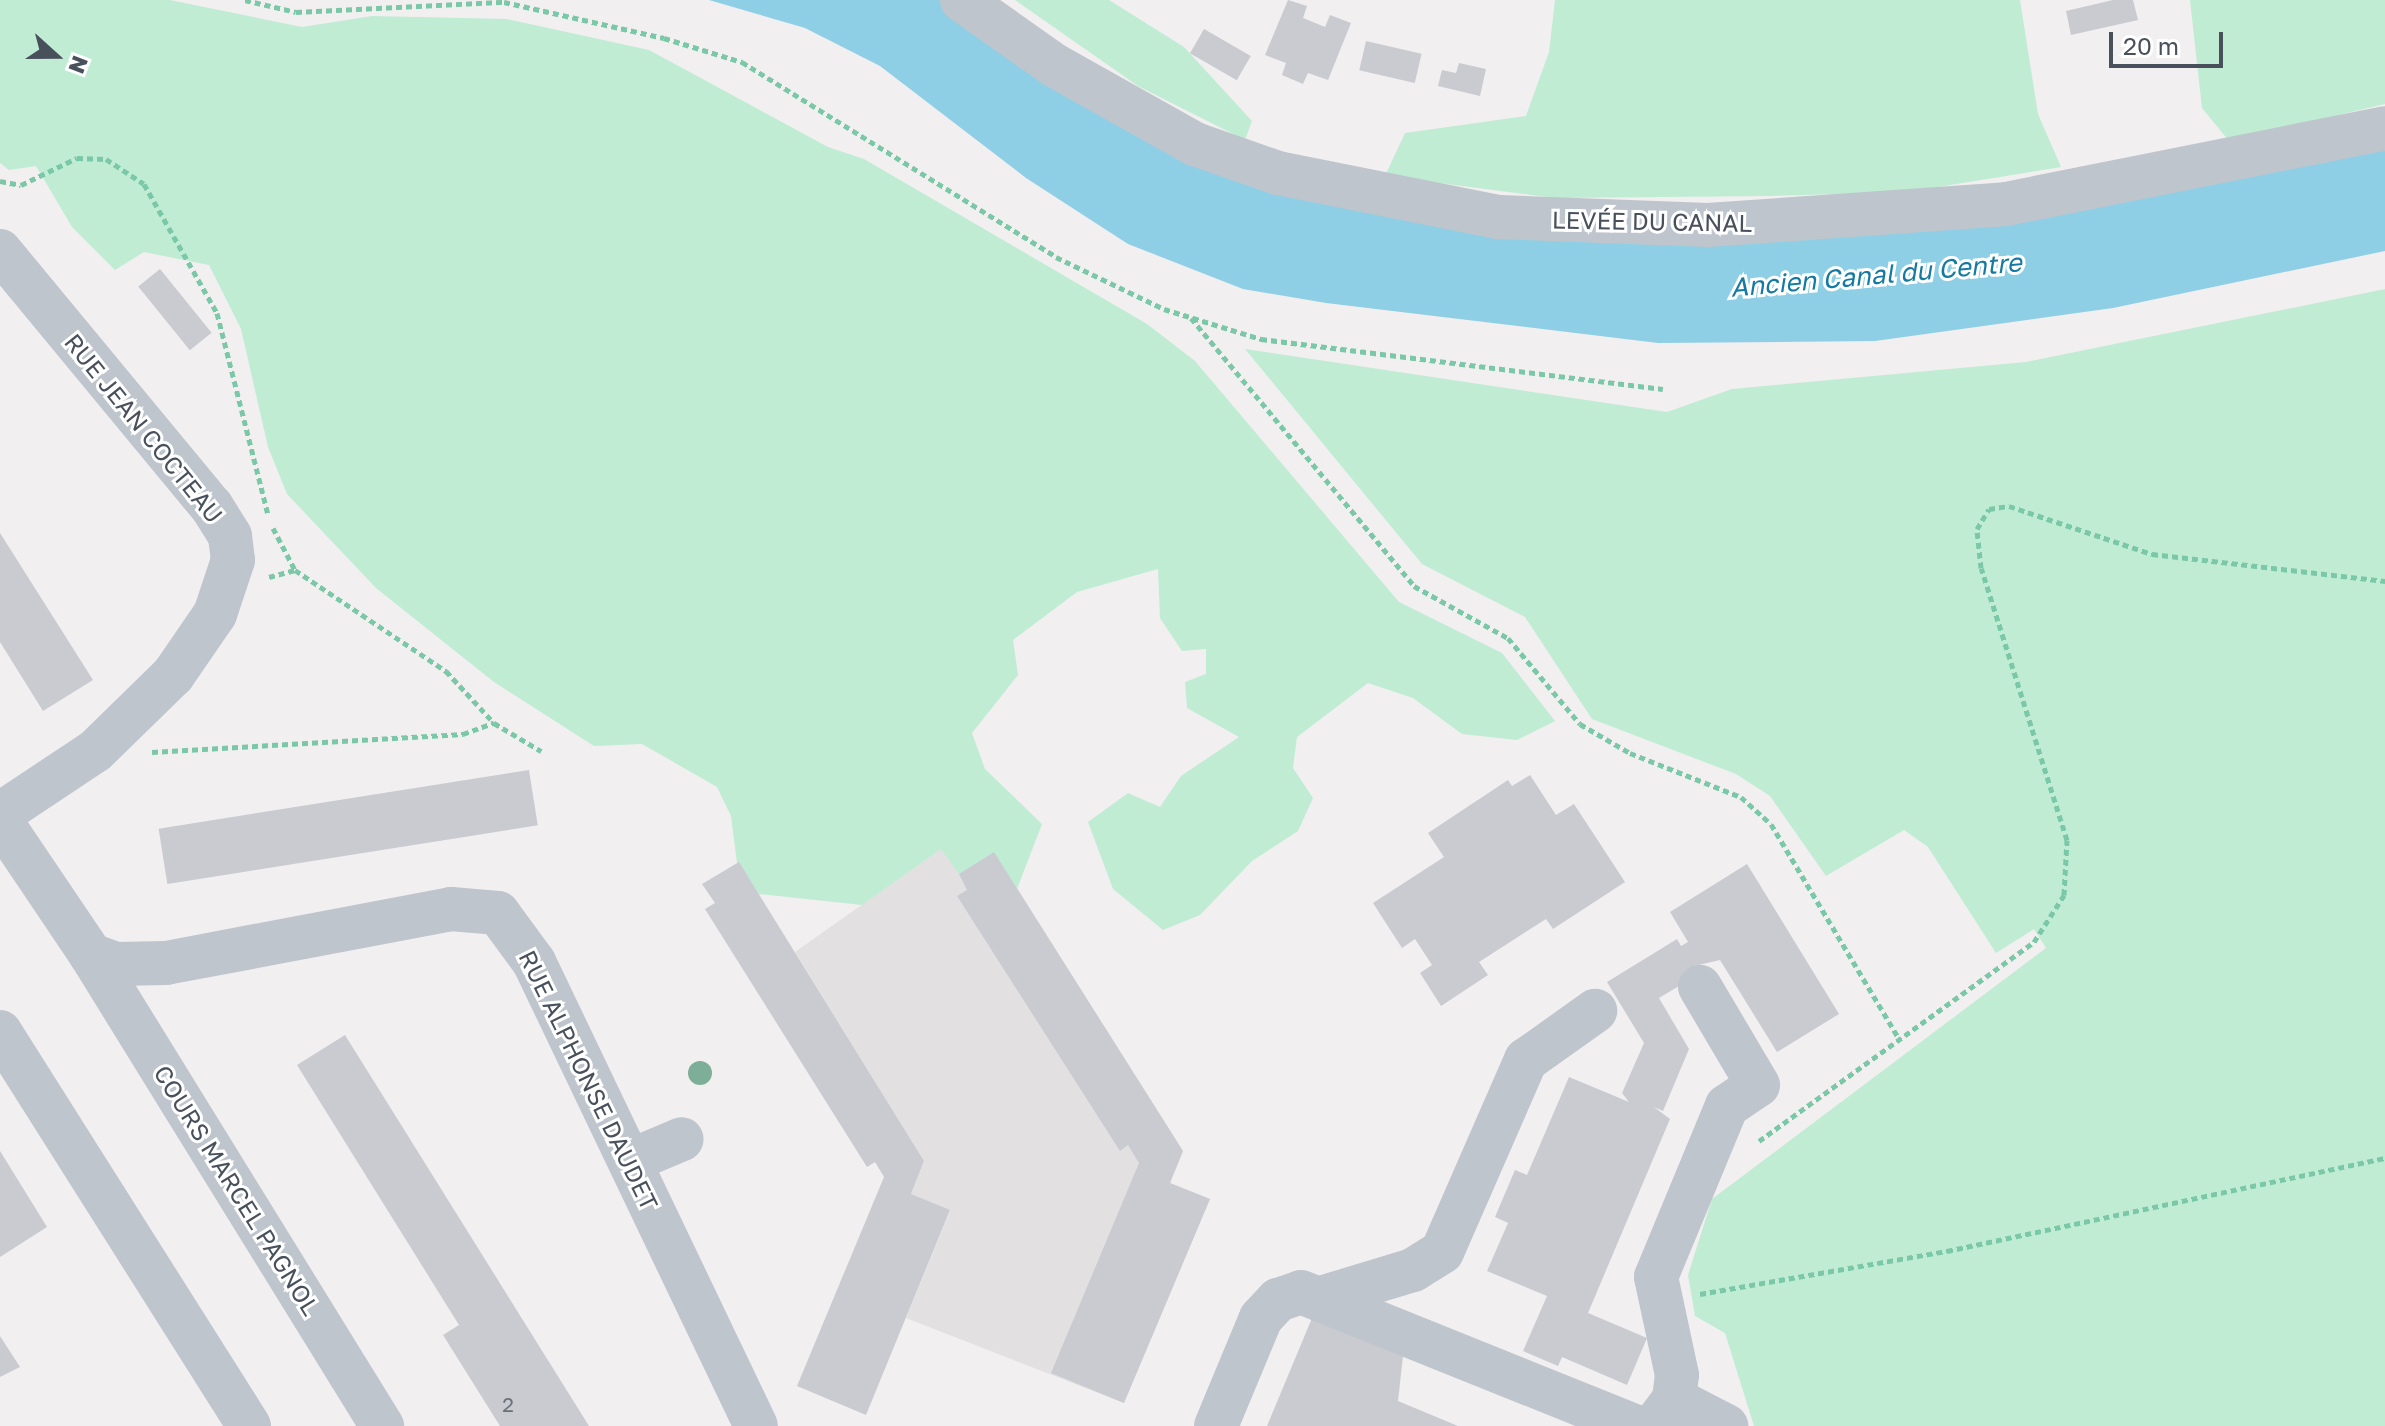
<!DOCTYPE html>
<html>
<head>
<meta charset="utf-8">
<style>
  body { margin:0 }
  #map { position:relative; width:2385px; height:1426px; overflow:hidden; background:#f1efef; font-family:"Golos Text",sans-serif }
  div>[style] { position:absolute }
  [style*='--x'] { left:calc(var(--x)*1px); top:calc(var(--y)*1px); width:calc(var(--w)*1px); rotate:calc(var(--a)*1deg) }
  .education>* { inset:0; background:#e2e0e0 }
  .green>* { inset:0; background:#c0ecd4 }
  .water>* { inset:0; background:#8fcfe6 }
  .building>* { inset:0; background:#c9cbd1; transform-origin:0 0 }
  .path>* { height:5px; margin-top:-2.5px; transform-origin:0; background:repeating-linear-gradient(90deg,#7ac8a7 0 6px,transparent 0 10px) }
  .minor>* { height:44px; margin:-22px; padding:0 22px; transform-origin:22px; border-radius:22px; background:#bec5cd }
  .trees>* { width:24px; height:24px; margin:-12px; border-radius:50%; background:#7cae98 }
  span { translate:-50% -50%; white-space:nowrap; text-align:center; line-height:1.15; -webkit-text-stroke:6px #fff; paint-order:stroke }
  .number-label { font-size:20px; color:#687078 }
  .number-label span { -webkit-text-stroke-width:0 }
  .street-label { font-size:24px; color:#48515b }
  .water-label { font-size:26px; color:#157aa1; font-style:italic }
  .north { position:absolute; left:16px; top:16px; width:80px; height:80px; -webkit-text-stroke:6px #fff; paint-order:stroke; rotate:111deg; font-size:22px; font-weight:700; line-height:32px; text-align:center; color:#48515b }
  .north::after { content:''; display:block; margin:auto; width:28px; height:36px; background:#48515b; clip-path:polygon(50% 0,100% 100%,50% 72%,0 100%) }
  .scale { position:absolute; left:2109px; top:32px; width:114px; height:36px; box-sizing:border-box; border:4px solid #48515b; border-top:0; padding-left:10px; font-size:24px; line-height:28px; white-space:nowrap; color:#48515b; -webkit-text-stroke:6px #fff; paint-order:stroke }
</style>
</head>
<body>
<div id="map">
  <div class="education">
    <div style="clip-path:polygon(941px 849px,994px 852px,1183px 1151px,1170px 1183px,1210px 1199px,1124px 1403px,906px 1318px,950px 1211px,911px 1194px,924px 1161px,795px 952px)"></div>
  </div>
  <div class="green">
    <div style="clip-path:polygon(0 0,170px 0,302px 27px,372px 16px,507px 19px,649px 50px,828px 147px,864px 159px,1147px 324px,1195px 361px,1399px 602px,1502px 653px,1555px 721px,1517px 740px,1462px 734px,1413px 698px,1368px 683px,1297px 737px,1293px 768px,1313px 798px,1298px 831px,1252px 861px,1200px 915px,1163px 930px,1113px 889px,1088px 822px,1128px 793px,1160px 807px,1181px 776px,1239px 737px,1187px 708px,1185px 682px,1206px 674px,1206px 649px,1182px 651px,1160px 618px,1158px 569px,1077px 592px,1013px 640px,1018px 675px,972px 733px,985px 769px,1042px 824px,1017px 889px,994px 853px,959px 874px,941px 849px,862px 905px,759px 894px,737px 863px,731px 816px,717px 787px,642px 744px,594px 746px,494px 682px,376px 588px,287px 494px,268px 447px,241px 329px,209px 265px,144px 252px,115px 270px,72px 227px,36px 166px,9px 170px,0 163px)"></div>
    <div style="clip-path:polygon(1015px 0,1109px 0,1184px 47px,1252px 121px,1245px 140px,1138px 86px)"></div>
    <div style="clip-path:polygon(1555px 0,2020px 0,2038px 114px,2061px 167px,1907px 192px,1769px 196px,1556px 198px,1385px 176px,1405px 133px,1526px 116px,1549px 52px)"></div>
    <div style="clip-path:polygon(2190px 0,2385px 0,2385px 104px,2229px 141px,2202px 108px)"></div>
    <div style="clip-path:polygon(2385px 289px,2385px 1426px,1754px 1426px,1725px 1333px,1695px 1316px,1688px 1275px,1712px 1199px,2046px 948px,2034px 929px,1996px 953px,1928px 847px,1904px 830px,1826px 876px,1770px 796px,1736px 774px,1592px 719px,1525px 617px,1422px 564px,1245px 349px,1667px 412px,1732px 389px,2026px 362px)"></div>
  </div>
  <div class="water">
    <div style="clip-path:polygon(709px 0,941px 0,1043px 79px,1526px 233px,2385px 143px,2385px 251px,2113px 308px,1875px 341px,1658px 343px,1326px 303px,1243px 289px,1128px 244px,1026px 178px,880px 66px,805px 28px)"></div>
  </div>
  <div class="building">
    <div style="clip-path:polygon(1288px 0,1307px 6px,1303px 18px,1325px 27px,1330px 15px,1351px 23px,1328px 80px,1308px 73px,1303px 84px,1282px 75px,1286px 63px,1265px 55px)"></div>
    <div style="clip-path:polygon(2113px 0,2133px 0,2138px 20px,2071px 35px,2066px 11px)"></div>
    <div style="left:1204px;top:29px;width:54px;height:28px;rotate:30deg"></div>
    <div style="left:1366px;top:41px;width:57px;height:30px;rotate:13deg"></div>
    <div style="clip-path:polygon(1459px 63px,1486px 69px,1480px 96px,1438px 86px,1442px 70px,1456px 73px)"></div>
    <div style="left:160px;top:269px;width:82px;height:28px;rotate:51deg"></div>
    <div style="clip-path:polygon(0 533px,93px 680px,43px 711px,0 642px)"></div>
    <div style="left:529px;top:770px;width:56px;height:375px;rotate:81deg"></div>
    <div style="clip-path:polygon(1530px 775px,1556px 815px,1574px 804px,1625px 882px,1553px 929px,1546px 919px,1479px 962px,1488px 975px,1441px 1006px,1420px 973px,1432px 965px,1415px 939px,1402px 948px,1373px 903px,1444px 857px,1428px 833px,1508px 780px,1512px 786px)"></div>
    <div style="clip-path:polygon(994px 852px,1183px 1151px,1170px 1183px,1210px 1199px,1124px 1403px,1051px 1373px,1139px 1163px,1128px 1145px,1120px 1151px,957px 896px,967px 890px,959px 874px)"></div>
    <div style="clip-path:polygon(739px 862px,924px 1161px,911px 1194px,950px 1210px,866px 1415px,797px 1386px,884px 1177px,875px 1162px,867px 1167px,705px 909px,715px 903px,702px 884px)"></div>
    <div style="clip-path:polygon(1747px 864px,1839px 1014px,1777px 1052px,1720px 960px,1694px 966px,1699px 974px,1659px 998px,1689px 1049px,1663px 1111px,1654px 1107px,1670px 1119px,1588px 1313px,1647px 1338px,1627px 1385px,1562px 1357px,1558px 1366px,1523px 1351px,1547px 1296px,1487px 1271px,1508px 1223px,1495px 1217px,1515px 1170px,1527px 1175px,1569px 1077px,1629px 1102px,1622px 1093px,1644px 1043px,1607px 982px,1677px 939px,1681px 946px,1688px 942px,1670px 912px)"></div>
    <div style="clip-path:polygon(345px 1035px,589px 1426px,500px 1426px,443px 1335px,459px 1325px,297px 1065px)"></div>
    <div style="clip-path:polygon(0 1151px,47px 1227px,0 1257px)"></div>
    <div style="clip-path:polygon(1312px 1318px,1403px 1356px,1398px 1401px,1458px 1426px,1267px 1426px)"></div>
    <div style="clip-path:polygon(0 1336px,20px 1367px,0 1377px)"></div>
  </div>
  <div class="path">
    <div style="--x:245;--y:0;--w:52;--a:13.2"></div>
    <div style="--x:296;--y:12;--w:208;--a:-2.8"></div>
    <div style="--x:504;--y:2;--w:164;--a:12.7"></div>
    <div style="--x:664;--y:38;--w:82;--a:17.1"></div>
    <div style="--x:742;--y:62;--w:370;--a:31.8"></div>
    <div style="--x:1056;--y:257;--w:120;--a:25.7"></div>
    <div style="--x:1164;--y:309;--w:102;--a:17.2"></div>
    <div style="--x:1261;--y:339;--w:405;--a:7.1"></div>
    <div style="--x:0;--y:181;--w:21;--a:11"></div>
    <div style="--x:21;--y:185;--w:62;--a:-25.7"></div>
    <div style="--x:77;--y:158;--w:29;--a:2"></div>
    <div style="--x:106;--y:159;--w:45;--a:33.3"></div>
    <div style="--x:144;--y:184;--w:148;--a:60.5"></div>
    <div style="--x:217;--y:313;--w:208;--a:75.8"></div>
    <div style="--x:1191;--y:318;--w:349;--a:50.2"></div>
    <div style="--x:1414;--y:586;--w:107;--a:29"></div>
    <div style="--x:1508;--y:638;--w:112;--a:50.1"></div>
    <div style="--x:1580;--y:724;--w:58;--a:30.1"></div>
    <div style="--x:1630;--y:753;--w:119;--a:21.6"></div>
    <div style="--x:1741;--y:797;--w:40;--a:42"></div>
    <div style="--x:1771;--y:824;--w:250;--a:59.2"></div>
    <div style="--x:273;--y:528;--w:47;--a:62.4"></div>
    <div style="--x:295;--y:570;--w:182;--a:33.8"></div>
    <div style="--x:446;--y:671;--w:71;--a:47.3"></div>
    <div style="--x:494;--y:723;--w:55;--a:30.8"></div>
    <div style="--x:269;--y:577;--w:27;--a:-15"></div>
    <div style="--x:152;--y:752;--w:312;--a:-3.3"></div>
    <div style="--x:463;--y:734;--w:33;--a:-20"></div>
    <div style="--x:1759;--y:1141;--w:339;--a:-35.9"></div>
    <div style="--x:2034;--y:942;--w:56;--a:-57.4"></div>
    <div style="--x:2064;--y:895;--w:55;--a:-86.9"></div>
    <div style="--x:2067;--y:840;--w:285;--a:-107.5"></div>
    <div style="--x:1981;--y:568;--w:39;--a:-96"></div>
    <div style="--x:1977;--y:529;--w:23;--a:-59"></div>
    <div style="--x:1989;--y:509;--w:20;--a:-9"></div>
    <div style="--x:2009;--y:506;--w:151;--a:18.6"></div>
    <div style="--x:2152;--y:554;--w:235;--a:6.6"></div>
    <div style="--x:1700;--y:1294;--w:251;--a:-9.9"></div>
    <div style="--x:1947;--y:1251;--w:448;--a:-12"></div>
  </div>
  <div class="minor">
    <div style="--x:962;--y:0;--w:113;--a:35.2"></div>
    <div style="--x:1054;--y:65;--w:162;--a:29.3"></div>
    <div style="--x:1195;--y:144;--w:88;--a:19.3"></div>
    <div style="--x:1278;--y:173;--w:225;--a:11.3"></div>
    <div style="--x:1499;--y:217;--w:209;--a:2.2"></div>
    <div style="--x:1708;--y:225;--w:299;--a:-4"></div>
    <div style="--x:2006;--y:204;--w:387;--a:-11.3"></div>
    <div style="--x:0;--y:251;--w:332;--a:50.4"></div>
    <div style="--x:212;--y:507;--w:34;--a:58"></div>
    <div style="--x:230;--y:536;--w:24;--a:83"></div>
    <div style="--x:233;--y:560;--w:57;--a:108.4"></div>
    <div style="--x:215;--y:614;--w:74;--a:124.5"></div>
    <div style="--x:173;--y:675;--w:109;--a:135.7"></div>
    <div style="--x:95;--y:751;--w:114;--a:146.4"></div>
    <div style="--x:0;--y:820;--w:163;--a:56"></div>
    <div style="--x:91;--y:955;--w:27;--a:20"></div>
    <div style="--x:116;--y:964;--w:50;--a:-1.1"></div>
    <div style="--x:166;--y:963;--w:290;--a:-10.7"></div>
    <div style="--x:451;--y:909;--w:47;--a:4.9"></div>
    <div style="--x:498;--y:913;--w:61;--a:53.7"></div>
    <div style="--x:534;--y:962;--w:514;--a:64.43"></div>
    <div style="--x:91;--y:955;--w:554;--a:58.29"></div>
    <div style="--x:0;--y:1032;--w:466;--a:57.7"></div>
    <div style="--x:630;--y:1161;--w:56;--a:-22.9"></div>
    <div style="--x:1324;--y:1297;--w:93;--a:-16.9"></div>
    <div style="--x:1413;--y:1270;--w:34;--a:-32"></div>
    <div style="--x:1442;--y:1252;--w:210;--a:-66.4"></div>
    <div style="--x:1526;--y:1060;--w:85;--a:-35.4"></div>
    <div style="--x:1674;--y:1399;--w:59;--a:27.4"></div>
    <div style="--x:1216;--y:1426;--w:117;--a:-67.4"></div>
    <div style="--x:1261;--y:1318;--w:25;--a:-47"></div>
    <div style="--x:1278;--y:1300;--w:24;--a:-19"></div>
    <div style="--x:1301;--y:1292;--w:359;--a:21.9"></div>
    <div style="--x:1654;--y:1426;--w:34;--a:-53"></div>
    <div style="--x:1674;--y:1399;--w:24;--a:-83"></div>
    <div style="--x:1677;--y:1375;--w:100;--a:-102.1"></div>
    <div style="--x:1656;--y:1277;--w:185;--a:-67.5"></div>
    <div style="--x:1727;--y:1106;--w:37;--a:-34"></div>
    <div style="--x:1758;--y:1085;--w:114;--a:-120.6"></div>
  </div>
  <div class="trees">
    <div style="left:700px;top:1073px"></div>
  </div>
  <div class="number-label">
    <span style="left:508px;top:1404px">2</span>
  </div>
  <div class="street-label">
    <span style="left:1652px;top:221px;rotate:1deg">LEVÉE DU CANAL</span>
    <span style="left:144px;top:428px;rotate:51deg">RUE JEAN COCTEAU</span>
    <span style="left:589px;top:1080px;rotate:64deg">RUE ALPHONSE DAUDET</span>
    <span style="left:237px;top:1190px;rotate:58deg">COURS MARCEL PAGNOL</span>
  </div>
  <div class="water-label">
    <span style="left:1876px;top:275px;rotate:-5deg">Ancien Canal du Centre</span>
  </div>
  <div class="north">N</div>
  <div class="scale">20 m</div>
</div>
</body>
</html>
